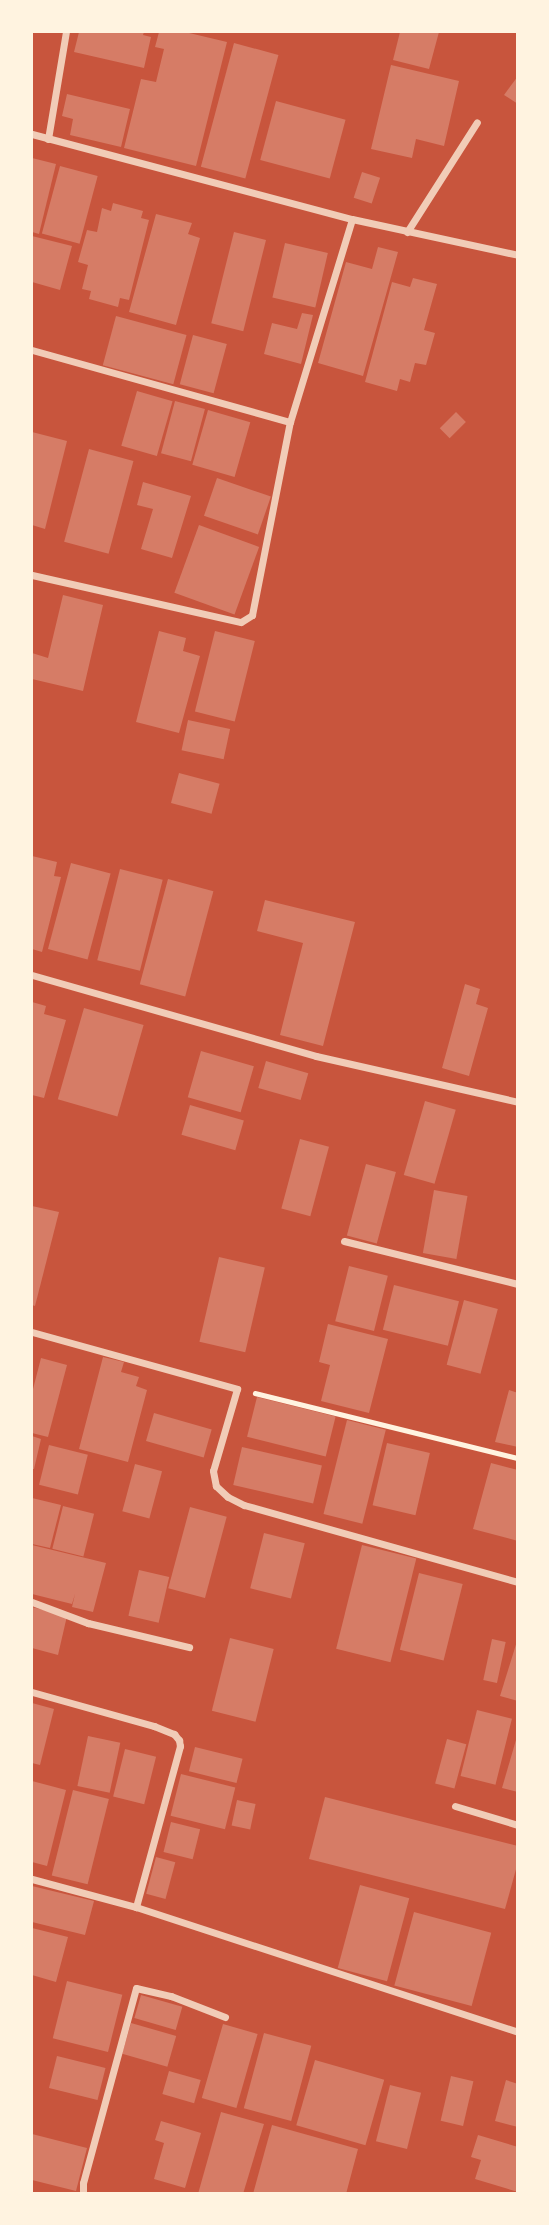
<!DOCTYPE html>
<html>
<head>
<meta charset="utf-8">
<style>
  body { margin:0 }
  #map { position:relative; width:549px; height:2225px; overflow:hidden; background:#c8553d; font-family:"Asap Condensed",sans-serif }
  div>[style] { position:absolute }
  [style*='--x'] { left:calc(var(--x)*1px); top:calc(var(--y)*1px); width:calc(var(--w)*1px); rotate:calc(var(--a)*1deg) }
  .building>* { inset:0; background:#d67c66; transform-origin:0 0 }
  .path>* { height:4.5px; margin:-2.25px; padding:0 2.25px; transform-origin:2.25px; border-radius:2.25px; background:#fff3e0 }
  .minor>* { height:7px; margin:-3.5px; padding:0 3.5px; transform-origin:3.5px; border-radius:3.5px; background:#f1ccb7 }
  span { translate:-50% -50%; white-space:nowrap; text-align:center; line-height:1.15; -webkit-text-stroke:5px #fff3e0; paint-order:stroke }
  .frame { position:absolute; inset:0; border:33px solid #fff3e0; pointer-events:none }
</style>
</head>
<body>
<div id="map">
  <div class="building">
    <div style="clip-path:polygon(79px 32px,144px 32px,143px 35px,151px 37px,144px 68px,74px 52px)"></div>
    <div style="clip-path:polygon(159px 32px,185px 32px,227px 42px,196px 166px,124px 148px,141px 79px,156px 82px,164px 49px,155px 47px)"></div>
    <div style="clip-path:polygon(400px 32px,439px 32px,429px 69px,393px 60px)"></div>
    <div style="left:234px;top:43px;width:46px;height:128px;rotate:15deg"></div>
    <div style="clip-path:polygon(391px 65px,459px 81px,444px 146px,416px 139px,412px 158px,371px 149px)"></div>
    <div style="clip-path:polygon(518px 76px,518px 104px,504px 95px)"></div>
    <div style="clip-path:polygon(67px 94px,130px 109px,121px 147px,70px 135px,73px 119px,62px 116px)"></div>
    <div style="left:276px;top:101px;width:72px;height:61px;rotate:15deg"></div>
    <div style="clip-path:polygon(32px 158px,56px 164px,39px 234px,32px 232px)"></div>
    <div style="left:60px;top:166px;width:39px;height:70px;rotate:15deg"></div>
    <div style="left:362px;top:172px;width:19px;height:27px;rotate:18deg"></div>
    <div style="clip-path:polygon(113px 203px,143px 211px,141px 218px,149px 220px,129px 300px,120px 298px,118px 307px,89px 299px,91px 291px,82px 289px,88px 265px,78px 262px,87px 230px,97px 232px,102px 208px,111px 211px)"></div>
    <div style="clip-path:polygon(156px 214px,192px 223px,188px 234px,200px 238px,176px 325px,129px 312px)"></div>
    <div style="left:234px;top:232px;width:33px;height:94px;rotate:14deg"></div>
    <div style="clip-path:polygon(32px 236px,72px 246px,60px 290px,32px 282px)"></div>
    <div style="left:285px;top:243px;width:44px;height:56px;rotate:13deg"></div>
    <div style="clip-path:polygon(378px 247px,398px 252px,363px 376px,318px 363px,346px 262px,372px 269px)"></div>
    <div style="clip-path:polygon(413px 278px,437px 284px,424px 330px,435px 333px,426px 365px,415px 363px,410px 382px,400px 379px,397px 391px,365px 382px,392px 282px,410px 287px)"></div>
    <div style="clip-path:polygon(302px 313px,313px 315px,301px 364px,264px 354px,272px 323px,297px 329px)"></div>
    <div style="left:116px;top:316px;width:73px;height:51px;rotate:15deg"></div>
    <div style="left:193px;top:335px;width:35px;height:51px;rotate:15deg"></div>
    <div style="left:137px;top:391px;width:37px;height:57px;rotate:16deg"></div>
    <div style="left:175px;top:401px;width:31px;height:54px;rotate:15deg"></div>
    <div style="left:208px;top:410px;width:44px;height:57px;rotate:16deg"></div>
    <div style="left:456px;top:412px;width:14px;height:23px;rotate:45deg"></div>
    <div style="clip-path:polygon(32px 432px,67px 441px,45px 529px,32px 525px)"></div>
    <div style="left:89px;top:449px;width:46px;height:96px;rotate:15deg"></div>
    <div style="left:217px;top:478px;width:57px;height:40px;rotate:19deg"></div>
    <div style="clip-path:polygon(143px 482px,191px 496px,172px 558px,141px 549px,153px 509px,137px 505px)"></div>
    <div style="left:199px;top:525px;width:64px;height:72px;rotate:20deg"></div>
    <div style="clip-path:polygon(63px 595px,103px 605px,83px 691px,32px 679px,32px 653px,48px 658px)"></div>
    <div style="clip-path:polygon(159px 631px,186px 638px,183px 651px,200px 656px,179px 733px,136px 722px)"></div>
    <div style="left:215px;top:631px;width:41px;height:83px;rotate:14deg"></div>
    <div style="left:188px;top:720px;width:43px;height:31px;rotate:12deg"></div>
    <div style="left:179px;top:773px;width:42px;height:31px;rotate:15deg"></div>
    <div style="clip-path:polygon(32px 856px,57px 862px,54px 876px,61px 877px,42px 952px,32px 949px)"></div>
    <div style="left:71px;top:863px;width:41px;height:89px;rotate:15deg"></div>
    <div style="left:120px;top:869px;width:44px;height:94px;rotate:14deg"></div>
    <div style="left:168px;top:879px;width:47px;height:109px;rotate:15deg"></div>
    <div style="clip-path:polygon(265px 900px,355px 922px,323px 1046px,280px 1035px,303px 943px,257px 931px)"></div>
    <div style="clip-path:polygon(465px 984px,480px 989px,476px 1004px,488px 1008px,469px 1076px,442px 1068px)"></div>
    <div style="clip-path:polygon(32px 1002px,46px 1006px,44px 1014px,66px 1020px,44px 1098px,32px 1095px)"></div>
    <div style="left:84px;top:1008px;width:62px;height:95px;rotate:16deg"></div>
    <div style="left:201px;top:1051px;width:55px;height:48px;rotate:16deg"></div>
    <div style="left:266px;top:1061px;width:44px;height:28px;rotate:16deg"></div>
    <div style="left:425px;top:1101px;width:32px;height:77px;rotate:16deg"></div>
    <div style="left:190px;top:1105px;width:56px;height:31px;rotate:16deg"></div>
    <div style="left:300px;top:1139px;width:30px;height:72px;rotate:15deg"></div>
    <div style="left:366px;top:1164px;width:31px;height:74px;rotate:15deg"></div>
    <div style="left:434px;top:1190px;width:34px;height:64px;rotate:10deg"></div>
    <div style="clip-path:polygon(32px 1206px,59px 1212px,35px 1306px,32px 1305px)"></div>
    <div style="left:219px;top:1257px;width:47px;height:87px;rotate:13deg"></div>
    <div style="left:349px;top:1266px;width:40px;height:57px;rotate:14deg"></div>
    <div style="left:394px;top:1285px;width:67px;height:46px;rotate:14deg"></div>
    <div style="left:464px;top:1300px;width:35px;height:67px;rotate:15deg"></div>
    <div style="clip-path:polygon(328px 1324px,388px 1339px,369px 1413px,321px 1401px,330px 1365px,319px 1362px)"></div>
    <div style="clip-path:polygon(103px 1357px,124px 1362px,121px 1372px,139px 1377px,136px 1386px,147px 1390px,128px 1462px,79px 1449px)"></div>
    <div style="clip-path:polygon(41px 1358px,67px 1365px,48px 1437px,32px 1433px,32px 1393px)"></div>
    <div style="clip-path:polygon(509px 1390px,518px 1393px,518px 1447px,495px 1442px)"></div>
    <div style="left:257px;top:1397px;width:81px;height:41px;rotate:14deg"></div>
    <div style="left:154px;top:1413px;width:60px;height:29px;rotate:16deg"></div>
    <div style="left:347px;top:1420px;width:40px;height:97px;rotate:14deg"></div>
    <div style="clip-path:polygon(32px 1436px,41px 1439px,34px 1469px,32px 1469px)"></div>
    <div style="left:387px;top:1443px;width:44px;height:64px;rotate:13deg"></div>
    <div style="left:49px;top:1445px;width:40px;height:41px;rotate:14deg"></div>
    <div style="left:242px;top:1447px;width:82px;height:39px;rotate:13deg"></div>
    <div style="clip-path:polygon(491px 1463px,518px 1470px,518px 1541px,473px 1529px)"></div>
    <div style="left:135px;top:1464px;width:28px;height:49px;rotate:15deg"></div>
    <div style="clip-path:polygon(32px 1498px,61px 1505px,50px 1548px,32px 1544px)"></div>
    <div style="left:63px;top:1506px;width:32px;height:44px;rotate:14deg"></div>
    <div style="left:190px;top:1507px;width:38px;height:84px;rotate:15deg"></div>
    <div style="left:264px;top:1533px;width:42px;height:57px;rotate:14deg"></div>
    <div style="clip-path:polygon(32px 1545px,106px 1563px,93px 1612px,72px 1607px,75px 1594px,72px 1604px,32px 1594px)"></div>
    <div style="left:362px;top:1545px;width:56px;height:107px;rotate:14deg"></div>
    <div style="left:139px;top:1570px;width:31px;height:47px;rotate:13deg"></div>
    <div style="left:419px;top:1573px;width:45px;height:79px;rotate:14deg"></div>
    <div style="clip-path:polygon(32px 1607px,67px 1616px,58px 1655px,32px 1648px)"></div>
    <div style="left:230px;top:1638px;width:45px;height:75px;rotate:14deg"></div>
    <div style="clip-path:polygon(518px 1638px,518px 1701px,500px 1696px)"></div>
    <div style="left:492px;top:1639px;width:14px;height:42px;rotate:12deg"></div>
    <div style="clip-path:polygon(32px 1703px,54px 1709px,40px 1765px,32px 1763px)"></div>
    <div style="left:477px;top:1710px;width:36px;height:68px;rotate:14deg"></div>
    <div style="clip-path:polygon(518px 1733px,518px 1792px,502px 1788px)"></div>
    <div style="left:88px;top:1736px;width:33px;height:51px;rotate:12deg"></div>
    <div style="left:447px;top:1739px;width:20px;height:46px;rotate:15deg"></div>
    <div style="left:195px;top:1747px;width:49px;height:25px;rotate:14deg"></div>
    <div style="left:125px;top:1749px;width:32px;height:49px;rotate:14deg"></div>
    <div style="left:181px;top:1774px;width:56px;height:43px;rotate:14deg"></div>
    <div style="clip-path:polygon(32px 1781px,66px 1790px,47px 1866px,32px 1862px)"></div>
    <div style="left:73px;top:1790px;width:37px;height:88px;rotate:14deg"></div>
    <div style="clip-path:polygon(325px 1797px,518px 1846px,518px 1862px,505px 1909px,309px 1859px)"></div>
    <div style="left:237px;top:1800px;width:19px;height:26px;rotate:12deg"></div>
    <div style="left:171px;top:1822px;width:30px;height:31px;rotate:14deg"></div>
    <div style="left:156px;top:1857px;width:20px;height:38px;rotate:15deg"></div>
    <div style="left:360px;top:1885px;width:51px;height:86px;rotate:15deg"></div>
    <div style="clip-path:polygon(32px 1886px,94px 1901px,85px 1935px,32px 1922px)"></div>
    <div style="left:414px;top:1912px;width:80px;height:76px;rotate:15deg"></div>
    <div style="clip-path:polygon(32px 1928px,68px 1937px,56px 1982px,32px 1975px)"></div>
    <div style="left:67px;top:1981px;width:57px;height:59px;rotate:14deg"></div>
    <div style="left:141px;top:1995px;width:43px;height:24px;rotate:16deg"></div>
    <div style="left:131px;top:2023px;width:47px;height:32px;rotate:16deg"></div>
    <div style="left:223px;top:2024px;width:36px;height:77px;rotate:16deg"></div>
    <div style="left:264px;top:2033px;width:49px;height:78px;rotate:15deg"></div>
    <div style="left:57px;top:2056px;width:50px;height:33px;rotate:14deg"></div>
    <div style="left:315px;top:2060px;width:72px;height:68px;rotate:16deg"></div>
    <div style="left:169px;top:2071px;width:33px;height:24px;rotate:16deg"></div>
    <div style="left:451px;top:2076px;width:23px;height:46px;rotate:13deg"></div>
    <div style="clip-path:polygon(506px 2080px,518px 2084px,518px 2127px,495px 2121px)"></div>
    <div style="left:390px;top:2085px;width:32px;height:58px;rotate:14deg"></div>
    <div style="clip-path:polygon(221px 2112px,264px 2124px,243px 2194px,198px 2194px)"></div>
    <div style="clip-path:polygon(161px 2121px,201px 2133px,185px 2188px,154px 2179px,164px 2143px,155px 2140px)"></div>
    <div style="clip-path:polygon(272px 2125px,358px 2149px,346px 2194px,253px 2194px)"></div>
    <div style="clip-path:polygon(32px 2134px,87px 2148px,76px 2191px,32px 2180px)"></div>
    <div style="clip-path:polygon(478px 2135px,518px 2147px,518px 2192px,475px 2179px,481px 2160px,471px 2157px)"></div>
  </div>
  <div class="path">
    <div style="--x:255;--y:1393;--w:271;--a:13.9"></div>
  </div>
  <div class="minor">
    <div style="--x:32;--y:134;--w:331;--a:14.9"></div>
    <div style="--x:352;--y:219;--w:170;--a:12.2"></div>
    <div style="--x:48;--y:139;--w:109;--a:-80.5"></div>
    <div style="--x:407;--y:232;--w:130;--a:-57.5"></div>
    <div style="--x:32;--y:350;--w:268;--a:15.6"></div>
    <div style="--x:32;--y:575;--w:214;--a:12.7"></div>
    <div style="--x:241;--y:622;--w:13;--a:-32"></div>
    <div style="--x:252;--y:615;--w:197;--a:-78.9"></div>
    <div style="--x:290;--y:422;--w:212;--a:-73"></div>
    <div style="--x:32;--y:975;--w:295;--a:15.9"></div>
    <div style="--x:316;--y:1056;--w:207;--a:12.8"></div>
    <div style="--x:344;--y:1241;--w:179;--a:13.9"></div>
    <div style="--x:32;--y:1332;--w:213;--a:15.5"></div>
    <div style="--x:237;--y:1389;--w:85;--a:106.3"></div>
    <div style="--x:213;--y:1471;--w:15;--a:79"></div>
    <div style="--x:216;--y:1486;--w:16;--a:43"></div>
    <div style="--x:228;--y:1497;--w:18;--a:27"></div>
    <div style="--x:244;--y:1505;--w:285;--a:15.7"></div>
    <div style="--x:32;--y:1602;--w:60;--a:20.6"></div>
    <div style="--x:88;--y:1623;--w:104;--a:13.4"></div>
    <div style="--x:32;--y:1692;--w:127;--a:15.6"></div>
    <div style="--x:154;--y:1726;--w:22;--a:22"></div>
    <div style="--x:174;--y:1734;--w:8;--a:50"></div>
    <div style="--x:179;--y:1740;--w:6;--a:81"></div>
    <div style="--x:180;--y:1746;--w:167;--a:105.3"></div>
    <div style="--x:455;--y:1806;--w:66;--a:16.8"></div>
    <div style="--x:32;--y:1879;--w:108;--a:15.1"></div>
    <div style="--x:136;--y:1907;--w:402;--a:18.1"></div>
    <div style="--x:83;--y:2194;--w:11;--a:-90"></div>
    <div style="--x:83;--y:2183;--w:202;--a:-74.8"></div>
    <div style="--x:136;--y:1988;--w:36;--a:13"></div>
    <div style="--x:171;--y:1996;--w:58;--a:21.3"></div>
  </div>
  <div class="frame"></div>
</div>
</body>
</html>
